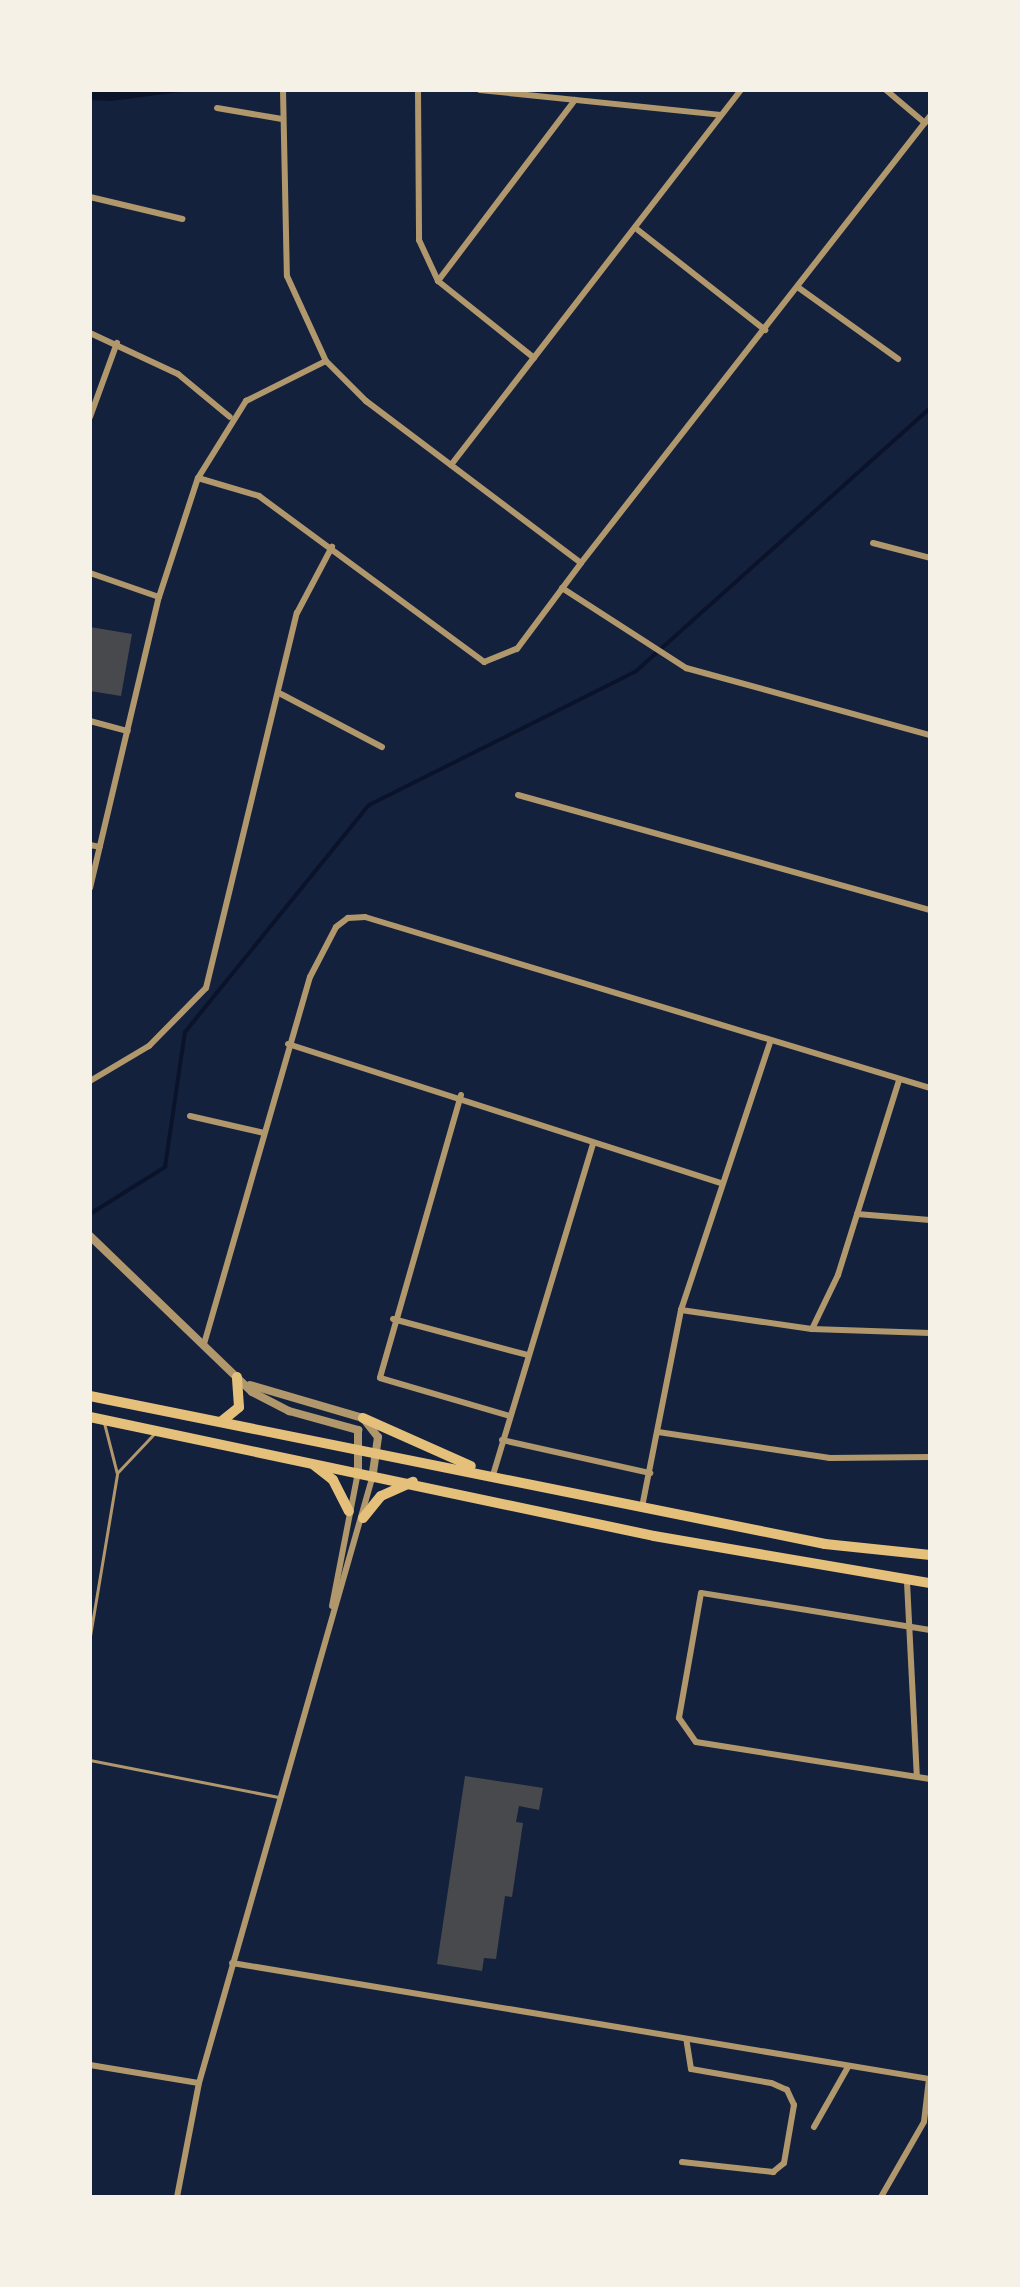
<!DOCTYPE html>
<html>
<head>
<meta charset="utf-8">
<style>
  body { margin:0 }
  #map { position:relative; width:1020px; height:2287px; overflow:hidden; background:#14213d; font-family:Barlow,sans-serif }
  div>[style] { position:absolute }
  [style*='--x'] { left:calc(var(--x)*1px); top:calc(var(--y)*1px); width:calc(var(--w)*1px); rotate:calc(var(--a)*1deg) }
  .water>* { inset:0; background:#0b132b }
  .stream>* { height:4px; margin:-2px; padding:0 2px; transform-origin:2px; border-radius:2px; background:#0b132b }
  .building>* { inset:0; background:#48494c }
  .service>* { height:2.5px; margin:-1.25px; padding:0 1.25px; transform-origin:1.25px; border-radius:1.25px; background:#b1986c }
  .minor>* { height:6px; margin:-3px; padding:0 3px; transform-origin:3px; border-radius:3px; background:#b1986c }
  .tertiary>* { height:8px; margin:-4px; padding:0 4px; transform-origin:4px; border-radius:4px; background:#b1986c }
  .primary>* { height:10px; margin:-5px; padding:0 5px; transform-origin:5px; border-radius:5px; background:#e5c07b }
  span { translate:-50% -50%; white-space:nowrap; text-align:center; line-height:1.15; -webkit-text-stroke:9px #f6f1e7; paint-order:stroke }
  .frame { position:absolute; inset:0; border:92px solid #f6f1e7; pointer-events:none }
</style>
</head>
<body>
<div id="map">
  <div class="water">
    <div style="clip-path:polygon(90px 90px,196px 90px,111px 101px,90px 100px)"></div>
  </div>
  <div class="stream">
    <div style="--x:90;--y:1214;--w:89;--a:-32.1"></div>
    <div style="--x:165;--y:1167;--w:136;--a:-81.6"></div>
    <div style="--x:185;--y:1032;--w:292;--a:-51"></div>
    <div style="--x:369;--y:805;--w:297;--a:-26.6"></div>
    <div style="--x:635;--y:672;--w:396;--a:-41.8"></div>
  </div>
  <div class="building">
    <div style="clip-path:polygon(90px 627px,132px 634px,121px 696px,90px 691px)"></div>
    <div style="clip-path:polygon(465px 1776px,543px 1788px,539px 1810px,519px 1806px,516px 1822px,523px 1823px,512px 1897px,505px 1896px,496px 1959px,484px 1958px,482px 1971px,437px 1964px)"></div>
  </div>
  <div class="service">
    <div style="--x:118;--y:1472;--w:51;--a:-46.6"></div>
    <div style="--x:90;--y:1636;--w:164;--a:-80.5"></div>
    <div style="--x:117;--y:1474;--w:53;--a:-104.3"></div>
    <div style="--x:90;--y:1760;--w:193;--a:11.1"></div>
  </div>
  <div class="minor">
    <div style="--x:283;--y:90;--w:186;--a:88.8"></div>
    <div style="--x:287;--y:276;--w:94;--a:65.4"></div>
    <div style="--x:326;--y:361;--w:57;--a:45"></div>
    <div style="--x:366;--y:401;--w:269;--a:37"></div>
    <div style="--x:581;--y:563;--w:567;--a:-52.02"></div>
    <div style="--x:418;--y:90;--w:150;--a:89.6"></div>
    <div style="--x:419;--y:240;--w:45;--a:65.1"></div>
    <div style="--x:438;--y:281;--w:123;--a:38.7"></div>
    <div style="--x:480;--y:90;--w:242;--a:5.9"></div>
    <div style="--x:886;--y:90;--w:51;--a:40.2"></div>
    <div style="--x:217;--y:108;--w:66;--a:9.6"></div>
    <div style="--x:90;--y:197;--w:95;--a:13.4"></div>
    <div style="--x:638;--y:230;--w:162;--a:38.2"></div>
    <div style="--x:438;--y:281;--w:227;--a:-52.9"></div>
    <div style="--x:799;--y:288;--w:122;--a:35.6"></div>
    <div style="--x:90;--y:333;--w:97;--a:25"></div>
    <div style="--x:178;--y:374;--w:67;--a:39.6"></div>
    <div style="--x:90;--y:417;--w:79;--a:-70"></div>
    <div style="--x:451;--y:465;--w:474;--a:-52.3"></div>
    <div style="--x:198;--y:478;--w:64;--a:16.4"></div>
    <div style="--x:259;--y:496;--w:280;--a:36.4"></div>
    <div style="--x:484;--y:662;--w:35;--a:-22"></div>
    <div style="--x:517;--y:649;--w:107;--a:-53.3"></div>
    <div style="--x:873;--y:543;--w:59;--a:14.7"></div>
    <div style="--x:90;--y:573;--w:73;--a:19.2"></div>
    <div style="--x:562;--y:588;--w:148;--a:32.8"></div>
    <div style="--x:686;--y:668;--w:253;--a:15.4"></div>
    <div style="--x:281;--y:694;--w:114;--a:27.7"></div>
    <div style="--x:90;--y:721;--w:39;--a:15"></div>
    <div style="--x:518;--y:795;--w:428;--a:15.6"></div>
    <div style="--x:90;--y:845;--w:10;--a:11"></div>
    <div style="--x:90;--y:888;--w:299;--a:-76.7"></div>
    <div style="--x:159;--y:597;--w:125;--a:-71.9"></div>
    <div style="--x:198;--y:478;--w:91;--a:-58.1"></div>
    <div style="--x:246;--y:401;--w:89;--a:-26.6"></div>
    <div style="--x:288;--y:1044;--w:454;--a:17.8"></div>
    <div style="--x:90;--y:1081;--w:69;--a:-30.7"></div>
    <div style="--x:149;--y:1046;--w:81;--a:-45.5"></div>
    <div style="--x:206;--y:988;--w:386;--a:-76.4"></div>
    <div style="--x:297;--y:613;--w:75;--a:-62.1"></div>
    <div style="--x:461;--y:1095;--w:294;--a:106"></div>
    <div style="--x:380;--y:1378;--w:135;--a:16.3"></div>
    <div style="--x:190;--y:1116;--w:76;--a:12.9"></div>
    <div style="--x:857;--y:1214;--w:73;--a:4.7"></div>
    <div style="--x:681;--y:1310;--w:132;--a:8.3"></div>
    <div style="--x:812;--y:1329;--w:118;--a:1.9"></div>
    <div style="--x:393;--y:1319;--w:139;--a:15"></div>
    <div style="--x:812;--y:1329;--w:60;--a:-64.3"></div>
    <div style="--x:838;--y:1275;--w:204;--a:-72.6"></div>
    <div style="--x:204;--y:1344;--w:382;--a:-73.9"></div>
    <div style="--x:310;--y:977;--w:56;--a:-62.5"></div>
    <div style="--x:336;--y:927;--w:15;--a:-37"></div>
    <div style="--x:348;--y:918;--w:17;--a:-3"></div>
    <div style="--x:365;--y:917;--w:590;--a:16.84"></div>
    <div style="--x:658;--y:1432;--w:174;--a:8.6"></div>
    <div style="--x:830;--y:1458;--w:100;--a:-0.6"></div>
    <div style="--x:502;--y:1440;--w:152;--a:12.6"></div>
    <div style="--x:493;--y:1475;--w:347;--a:-73.2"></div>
    <div style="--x:642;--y:1507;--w:201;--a:-78.8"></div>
    <div style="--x:681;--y:1310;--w:282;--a:-71.6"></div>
    <div style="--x:907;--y:1582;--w:195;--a:87.1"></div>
    <div style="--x:332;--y:1606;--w:136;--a:-79"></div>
    <div style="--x:930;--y:1630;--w:232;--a:-170.8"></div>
    <div style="--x:701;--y:1593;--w:127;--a:100"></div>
    <div style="--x:679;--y:1718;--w:29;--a:55"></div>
    <div style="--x:696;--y:1742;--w:237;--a:9"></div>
    <div style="--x:232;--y:1963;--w:708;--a:9.44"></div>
    <div style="--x:90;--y:2065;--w:110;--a:9.4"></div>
    <div style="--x:814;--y:2127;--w:69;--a:-60.5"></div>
    <div style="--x:682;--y:2162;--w:92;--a:6.3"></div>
    <div style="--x:773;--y:2172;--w:14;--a:-39"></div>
    <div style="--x:784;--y:2163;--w:59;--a:-80.2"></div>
    <div style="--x:794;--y:2105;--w:17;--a:-115"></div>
    <div style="--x:787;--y:2090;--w:17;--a:-156"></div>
    <div style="--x:771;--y:2083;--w:81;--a:-170.1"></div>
    <div style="--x:691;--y:2069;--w:30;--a:-99"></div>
    <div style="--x:177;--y:2197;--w:116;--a:-79.1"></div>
    <div style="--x:199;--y:2083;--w:632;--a:-74.03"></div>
    <div style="--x:881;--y:2197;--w:86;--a:-60.2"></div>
    <div style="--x:924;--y:2122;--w:43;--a:-83.4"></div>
  </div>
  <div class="tertiary">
    <div style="--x:90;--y:1236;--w:225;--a:43.9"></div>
    <div style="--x:252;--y:1392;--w:42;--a:27.2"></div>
    <div style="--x:289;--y:1411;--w:72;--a:15.4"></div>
    <div style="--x:358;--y:1430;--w:41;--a:90"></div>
    <div style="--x:250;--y:1385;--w:118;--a:16.3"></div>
    <div style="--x:363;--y:1418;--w:24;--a:52"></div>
    <div style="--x:378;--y:1437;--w:36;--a:98"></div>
  </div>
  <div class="primary">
    <div style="--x:90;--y:1396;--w:750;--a:11.38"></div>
    <div style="--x:825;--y:1544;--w:106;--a:6"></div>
    <div style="--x:90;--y:1417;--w:576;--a:11.91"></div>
    <div style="--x:654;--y:1536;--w:280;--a:9.7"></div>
    <div style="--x:363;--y:1418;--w:118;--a:24"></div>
    <div style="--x:222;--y:1421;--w:22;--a:-39"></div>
    <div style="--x:239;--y:1407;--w:30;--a:-94"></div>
    <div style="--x:314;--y:1465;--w:24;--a:38"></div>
    <div style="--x:333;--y:1480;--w:35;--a:63"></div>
    <div style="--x:363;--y:1518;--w:28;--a:-51"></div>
    <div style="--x:381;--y:1496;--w:35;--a:-24"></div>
  </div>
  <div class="frame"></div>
</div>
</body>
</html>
